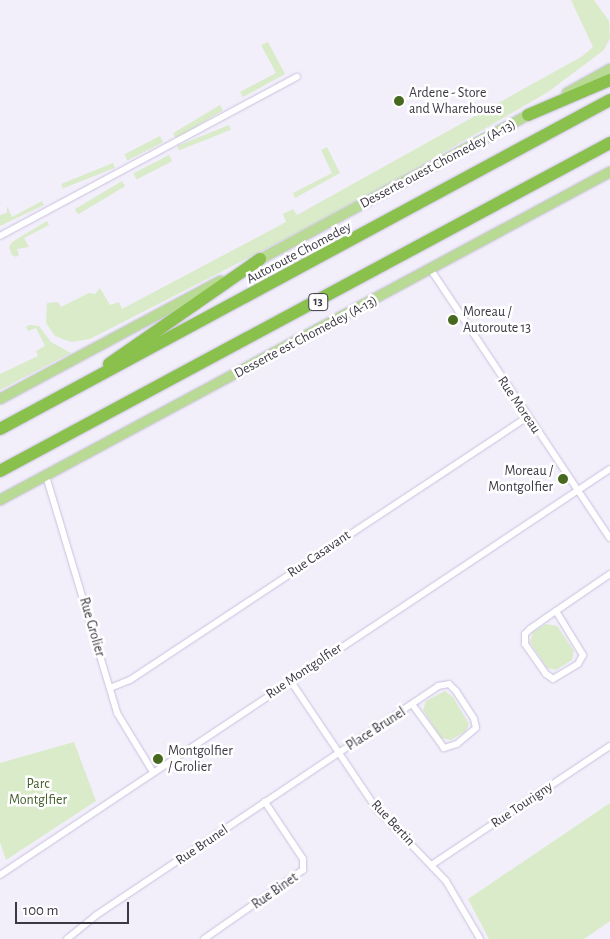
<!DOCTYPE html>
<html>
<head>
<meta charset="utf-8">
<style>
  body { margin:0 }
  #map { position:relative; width:610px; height:939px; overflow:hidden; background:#f2effb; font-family:"Alegreya Sans",sans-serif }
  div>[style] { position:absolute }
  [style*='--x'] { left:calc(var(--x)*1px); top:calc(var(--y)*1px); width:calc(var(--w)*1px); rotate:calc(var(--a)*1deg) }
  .green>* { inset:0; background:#d9ebc9; transform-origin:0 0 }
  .roads { filter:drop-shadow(0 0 1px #cac0de) drop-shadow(0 0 1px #cac0de) }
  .street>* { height:6px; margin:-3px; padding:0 3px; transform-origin:3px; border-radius:3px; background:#fff }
  .primary>* { height:10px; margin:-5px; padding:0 5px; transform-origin:5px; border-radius:5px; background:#b8da94 }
  .highway>* { height:12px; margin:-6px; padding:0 6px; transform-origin:6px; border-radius:6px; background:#89c14c }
  .dots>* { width:14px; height:14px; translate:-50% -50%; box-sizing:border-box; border:2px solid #fff; border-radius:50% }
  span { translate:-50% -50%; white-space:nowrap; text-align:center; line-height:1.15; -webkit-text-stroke:5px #fff; paint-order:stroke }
  .shield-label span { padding:1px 4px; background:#fff; border:1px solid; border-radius:4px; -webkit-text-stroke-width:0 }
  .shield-label { font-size:12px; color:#3c3844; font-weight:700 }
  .poi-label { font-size:14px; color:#3c3844 }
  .left { translate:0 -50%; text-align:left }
  .right { translate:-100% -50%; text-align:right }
  .street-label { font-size:14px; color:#3c3844 }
  .park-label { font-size:14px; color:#465e2d }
  .scale { position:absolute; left:15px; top:902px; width:114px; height:22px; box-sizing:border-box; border:2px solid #3c3844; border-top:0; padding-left:6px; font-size:15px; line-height:18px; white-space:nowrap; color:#3c3844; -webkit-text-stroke:4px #fff; paint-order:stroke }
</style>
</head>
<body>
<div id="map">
  <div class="green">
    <div style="clip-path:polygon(571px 0,594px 0,609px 21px,610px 38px,604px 50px,548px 92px,369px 196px,90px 339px,71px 342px,55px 336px,46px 323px,47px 303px,58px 302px,61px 307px,89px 293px,95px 294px,100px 288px,110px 305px,119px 302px,122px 309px,286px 222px,283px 214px,293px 209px,297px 215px,581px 57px,593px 47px)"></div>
    <div style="clip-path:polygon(268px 42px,285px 74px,243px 97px,240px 92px,276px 73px,261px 45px)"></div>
    <div style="left:220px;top:105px;width:6px;height:55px;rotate:59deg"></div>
    <div style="left:229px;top:125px;width:5px;height:56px;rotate:68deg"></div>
    <div style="left:160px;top:136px;width:7px;height:40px;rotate:63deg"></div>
    <div style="clip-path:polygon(327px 147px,340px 173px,295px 198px,293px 193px,332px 173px,321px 150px)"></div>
    <div style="left:169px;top:155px;width:7px;height:40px;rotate:63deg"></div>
    <div style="left:113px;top:163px;width:5px;height:56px;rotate:68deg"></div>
    <div style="left:122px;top:181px;width:6px;height:55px;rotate:59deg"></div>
    <div style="clip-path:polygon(42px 201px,44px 205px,0 226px,0 215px,7px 213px,7px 206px,12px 217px)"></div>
    <div style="clip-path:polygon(47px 221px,49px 225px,24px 238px,29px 247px,17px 249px,19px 255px,16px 257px,12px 255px,9px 247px,12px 242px)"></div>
    <div style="clip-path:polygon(29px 325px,39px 326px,51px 342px,71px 353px,0 390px,0 374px,38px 356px,36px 351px,45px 346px,36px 328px,28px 331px,26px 327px)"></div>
    <div style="clip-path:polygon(546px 624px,557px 626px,574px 651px,572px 660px,556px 670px,547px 668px,530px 642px,533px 632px)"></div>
    <div style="clip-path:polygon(445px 691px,453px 697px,469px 724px,466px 731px,451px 740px,441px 738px,423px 710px,426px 701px)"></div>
    <div style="clip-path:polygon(74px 742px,96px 801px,6px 860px,0 842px,0 763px)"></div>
    <div style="clip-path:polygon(610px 803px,610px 921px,584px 939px,489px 939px,468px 899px)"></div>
  </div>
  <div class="roads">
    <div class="street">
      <div style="--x:0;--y:236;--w:337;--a:-28.2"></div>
      <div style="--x:431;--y:270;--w:322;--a:56.3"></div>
      <div style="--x:46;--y:476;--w:247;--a:73.3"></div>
      <div style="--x:117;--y:713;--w:69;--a:58.6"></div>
      <div style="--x:556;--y:611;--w:52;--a:58.5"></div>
      <div style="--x:583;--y:655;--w:10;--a:119"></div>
      <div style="--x:578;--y:664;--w:29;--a:149"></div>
      <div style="--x:553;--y:679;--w:9;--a:-144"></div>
      <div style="--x:546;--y:674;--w:37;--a:-125"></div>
      <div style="--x:525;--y:644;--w:10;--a:-90"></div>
      <div style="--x:525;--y:634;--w:7;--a:-45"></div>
      <div style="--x:530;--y:629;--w:32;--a:-35"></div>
      <div style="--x:556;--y:611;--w:65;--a:-34.4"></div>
      <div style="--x:290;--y:680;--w:154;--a:56.1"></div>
      <div style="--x:376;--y:808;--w:101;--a:46.2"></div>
      <div style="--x:446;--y:881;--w:67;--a:59.6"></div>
      <div style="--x:110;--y:688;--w:22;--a:-22"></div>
      <div style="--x:130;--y:680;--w:476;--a:-33.5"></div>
      <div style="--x:433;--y:864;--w:213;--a:-33.7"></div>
      <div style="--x:0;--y:875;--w:733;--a:-33.65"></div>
      <div style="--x:67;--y:939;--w:36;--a:-39"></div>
      <div style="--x:95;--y:916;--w:413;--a:-33.8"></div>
      <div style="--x:438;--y:686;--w:11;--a:-10"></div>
      <div style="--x:449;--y:684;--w:10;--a:45"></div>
      <div style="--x:456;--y:691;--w:33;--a:57"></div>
      <div style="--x:474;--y:719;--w:9;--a:77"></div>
      <div style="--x:476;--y:728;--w:25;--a:140"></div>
      <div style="--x:457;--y:744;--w:14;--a:163"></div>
      <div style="--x:444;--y:748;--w:54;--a:-126"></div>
      <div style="--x:204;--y:939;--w:121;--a:-34.9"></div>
      <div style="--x:303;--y:870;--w:11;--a:-90"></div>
      <div style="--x:303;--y:859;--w:69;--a:-123.7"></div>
    </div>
    <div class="primary">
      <div style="--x:567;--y:93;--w:49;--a:-29.2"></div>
      <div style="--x:255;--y:262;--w:316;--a:-28.3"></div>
      <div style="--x:0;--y:399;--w:250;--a:-28.2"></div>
      <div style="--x:0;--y:500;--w:693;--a:-28.27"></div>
    </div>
    <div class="highway">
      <div style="--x:528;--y:115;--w:89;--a:-23.1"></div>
      <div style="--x:109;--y:364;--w:184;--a:-34.8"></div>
      <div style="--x:0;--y:429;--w:693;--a:-28.34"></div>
      <div style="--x:0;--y:471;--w:693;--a:-28.27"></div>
    </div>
  </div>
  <div class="dots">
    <div style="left:399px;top:101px;background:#47681f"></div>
    <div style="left:453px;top:320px;background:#47681f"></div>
    <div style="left:563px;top:479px;background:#47681f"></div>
    <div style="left:158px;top:759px;background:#47681f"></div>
  </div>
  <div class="shield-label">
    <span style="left:318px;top:302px">13</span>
  </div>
  <div class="poi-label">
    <span class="left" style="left:409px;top:101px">Ardene - Store<br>and Wharehouse</span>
    <span class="left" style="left:463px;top:320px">Moreau /<br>Autoroute 13</span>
    <span class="right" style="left:553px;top:479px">Moreau /<br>Montgolfier</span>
    <span class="left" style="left:168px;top:759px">Montgolfier<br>/ Grolier</span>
  </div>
  <div class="street-label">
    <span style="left:438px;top:164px;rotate:-28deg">Desserte ouest Chomedey (A-13)</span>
    <span style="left:299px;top:253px;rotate:-28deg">Autoroute Chomedey</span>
    <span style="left:306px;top:337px;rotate:-28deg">Desserte est Chomedey (A-13)</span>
    <span style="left:519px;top:405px;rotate:56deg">Rue Moreau</span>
    <span style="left:319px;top:554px;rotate:-34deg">Rue Casavant</span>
    <span style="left:92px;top:627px;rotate:74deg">Rue Grolier</span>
    <span style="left:304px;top:671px;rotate:-34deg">Rue Montgolfier</span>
    <span style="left:376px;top:729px;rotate:-33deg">Place Brunel</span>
    <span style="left:522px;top:805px;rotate:-34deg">Rue Tourigny</span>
    <span style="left:393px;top:823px;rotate:47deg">Rue Bertin</span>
    <span style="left:202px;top:845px;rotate:-34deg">Rue Brunel</span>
    <span style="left:275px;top:891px;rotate:-35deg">Rue Binet</span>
  </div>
  <div class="park-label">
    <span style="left:38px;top:792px">Parc<br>Montglfier</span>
  </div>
  <div class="scale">100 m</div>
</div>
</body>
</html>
